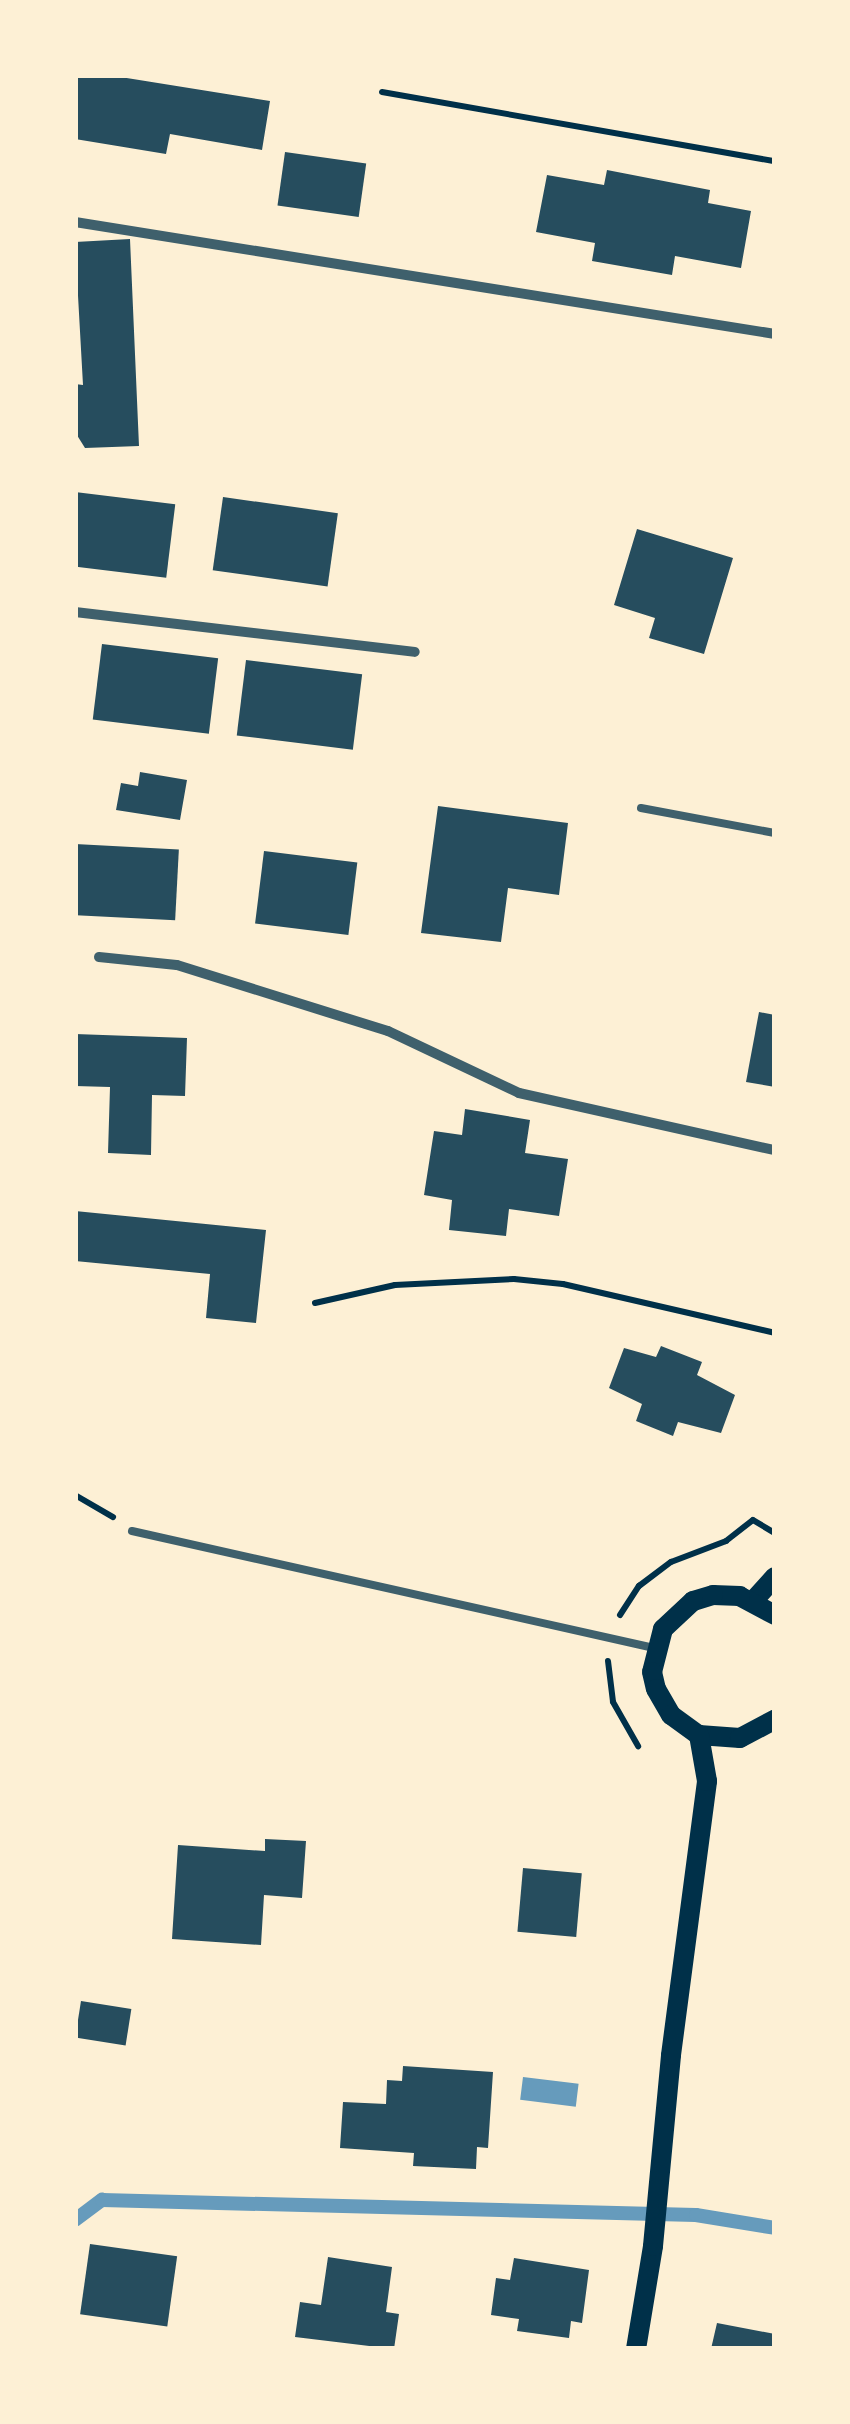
<!DOCTYPE html>
<html>
<head>
<meta charset="utf-8">
<style>
  body { margin:0 }
  #map { position:relative; width:850px; height:2424px; overflow:hidden; background:#fdf0d5; font-family:Signika,sans-serif }
  div>[style] { position:absolute }
  [style*='--x'] { left:calc(var(--x)*1px); top:calc(var(--y)*1px); width:calc(var(--w)*1px); rotate:calc(var(--a)*1deg) }
  .water>* { inset:0; background:#669bbc; transform-origin:0 0 }
  .stream>* { height:14px; margin:-7px; padding:0 7px; transform-origin:7px; border-radius:7px; background:#669bbc }
  .building>* { inset:0; background:#264d5e; transform-origin:0 0 }
  .path>* { height:6px; margin:-3px; padding:0 3px; transform-origin:3px; border-radius:3px; background:#003049 }
  .service>* { height:8px; margin:-4px; padding:0 4px; transform-origin:4px; border-radius:4px; background:#3f606c }
  .minor>* { height:10px; margin:-5px; padding:0 5px; transform-origin:5px; border-radius:5px; background:#3f606c }
  .secondary>* { height:20px; margin:-10px; padding:0 10px; transform-origin:10px; border-radius:10px; background:#003049 }
  span { translate:-50% -50%; white-space:nowrap; text-align:center; line-height:1.15; -webkit-text-stroke:8px #fdf0d5; paint-order:stroke }
  .frame { position:absolute; inset:0; border:78px solid #fdf0d5; pointer-events:none }
</style>
</head>
<body>
<div id="map">
  <div class="water">
    <div style="left:523px;top:2077px;width:56px;height:23px;rotate:7deg"></div>
  </div>
  <div class="stream">
    <div style="--x:75;--y:2220;--w:34;--a:-37"></div>
    <div style="--x:102;--y:2200;--w:594;--a:1.45"></div>
    <div style="--x:696;--y:2215;--w:80;--a:9.3"></div>
  </div>
  <div class="building">
    <div style="clip-path:polygon(75px 75px,108px 75px,270px 101px,262px 150px,170px 134px,166px 154px,75px 139px)"></div>
    <div style="left:285px;top:152px;width:82px;height:54px;rotate:8deg"></div>
    <div style="clip-path:polygon(607px 170px,710px 190px,708px 203px,751px 211px,741px 268px,675px 256px,672px 275px,592px 261px,595px 243px,536px 232px,547px 175px,604px 185px)"></div>
    <div style="clip-path:polygon(130px 239px,139px 446px,85px 448px,75px 432px,75px 384px,83px 385px,75px 242px)"></div>
    <div style="left:75px;top:492px;width:101px;height:74px;rotate:7deg"></div>
    <div style="left:223px;top:497px;width:116px;height:74px;rotate:8deg"></div>
    <div style="clip-path:polygon(637px 529px,733px 558px,704px 654px,649px 638px,655px 618px,614px 605px)"></div>
    <div style="left:102px;top:644px;width:117px;height:76px;rotate:7deg"></div>
    <div style="left:246px;top:660px;width:117px;height:76px;rotate:7deg"></div>
    <div style="clip-path:polygon(140px 772px,187px 780px,180px 820px,116px 810px,121px 783px,138px 786px)"></div>
    <div style="clip-path:polygon(438px 806px,568px 823px,559px 895px,508px 888px,501px 942px,421px 933px)"></div>
    <div style="left:75px;top:844px;width:104px;height:71px;rotate:3deg"></div>
    <div style="left:264px;top:851px;width:94px;height:73px;rotate:7deg"></div>
    <div style="clip-path:polygon(759px 1012px,775px 1015px,775px 1087px,746px 1082px)"></div>
    <div style="clip-path:polygon(75px 1034px,187px 1038px,185px 1096px,152px 1095px,151px 1155px,108px 1153px,110px 1087px,75px 1086px)"></div>
    <div style="clip-path:polygon(465px 1109px,530px 1120px,525px 1153px,568px 1159px,559px 1216px,509px 1209px,506px 1236px,449px 1230px,452px 1200px,424px 1195px,434px 1131px,462px 1135px)"></div>
    <div style="clip-path:polygon(75px 1211px,266px 1230px,256px 1323px,206px 1318px,210px 1274px,75px 1261px)"></div>
    <div style="clip-path:polygon(661px 1346px,702px 1362px,697px 1375px,735px 1395px,721px 1433px,678px 1422px,673px 1436px,636px 1421px,642px 1404px,609px 1388px,624px 1348px,656px 1357px)"></div>
    <div style="clip-path:polygon(265px 1839px,306px 1841px,302px 1898px,264px 1895px,261px 1945px,172px 1939px,178px 1845px,265px 1851px)"></div>
    <div style="left:523px;top:1868px;width:59px;height:64px;rotate:5deg"></div>
    <div style="left:81px;top:2001px;width:51px;height:37px;rotate:9deg"></div>
    <div style="clip-path:polygon(403px 2066px,493px 2072px,488px 2148px,477px 2147px,476px 2169px,413px 2166px,414px 2153px,340px 2148px,343px 2102px,386px 2104px,387px 2080px,402px 2081px)"></div>
    <div style="left:90px;top:2244px;width:88px;height:71px;rotate:8deg"></div>
    <div style="clip-path:polygon(328px 2257px,392px 2267px,386px 2312px,399px 2314px,394px 2349px,295px 2337px,300px 2302px,321px 2305px)"></div>
    <div style="clip-path:polygon(514px 2258px,589px 2270px,582px 2323px,571px 2321px,569px 2338px,517px 2331px,519px 2319px,491px 2315px,496px 2278px,510px 2280px)"></div>
    <div style="clip-path:polygon(717px 2323px,775px 2334px,775px 2349px,711px 2349px)"></div>
  </div>
  <div class="path">
    <div style="--x:382;--y:92;--w:399;--a:10"></div>
    <div style="--x:315;--y:1303;--w:82;--a:-12.7"></div>
    <div style="--x:395;--y:1285;--w:119;--a:-2.9"></div>
    <div style="--x:514;--y:1279;--w:49;--a:5.8"></div>
    <div style="--x:563;--y:1284;--w:218;--a:13"></div>
    <div style="--x:75;--y:1495;--w:44;--a:30.1"></div>
    <div style="--x:620;--y:1615;--w:35;--a:-57"></div>
    <div style="--x:639;--y:1586;--w:40;--a:-37"></div>
    <div style="--x:671;--y:1562;--w:59;--a:-20.9"></div>
    <div style="--x:726;--y:1541;--w:34;--a:-38"></div>
    <div style="--x:753;--y:1520;--w:26;--a:31"></div>
    <div style="--x:608;--y:1661;--w:41;--a:83"></div>
    <div style="--x:613;--y:1702;--w:51;--a:60.4"></div>
  </div>
  <div class="service">
    <div style="--x:641;--y:808;--w:136;--a:10.6"></div>
    <div style="--x:132;--y:1531;--w:535;--a:12.63"></div>
  </div>
  <div class="minor">
    <div style="--x:75;--y:222;--w:709;--a:9.09"></div>
    <div style="--x:75;--y:612;--w:342;--a:6.7"></div>
    <div style="--x:99;--y:957;--w:78;--a:5.9"></div>
    <div style="--x:177;--y:965;--w:221;--a:17.4"></div>
    <div style="--x:388;--y:1031;--w:145;--a:25.3"></div>
    <div style="--x:519;--y:1093;--w:262;--a:12.6"></div>
  </div>
  <div class="secondary">
    <div style="--x:754;--y:1600;--w:31;--a:-48"></div>
    <div style="--x:775;--y:1615;--w:40;--a:-152"></div>
    <div style="--x:740;--y:1596;--w:27;--a:-178"></div>
    <div style="--x:713;--y:1595;--w:21;--a:163"></div>
    <div style="--x:693;--y:1601;--w:41;--a:137"></div>
    <div style="--x:663;--y:1629;--w:44;--a:104.3"></div>
    <div style="--x:652;--y:1672;--w:17;--a:77"></div>
    <div style="--x:656;--y:1689;--w:30;--a:60"></div>
    <div style="--x:671;--y:1715;--w:34;--a:36"></div>
    <div style="--x:699;--y:1735;--w:41;--a:4.2"></div>
    <div style="--x:740;--y:1738;--w:40;--a:-28"></div>
    <div style="--x:636;--y:2349;--w:104;--a:-80.6"></div>
    <div style="--x:653;--y:2246;--w:192;--a:-84.6"></div>
    <div style="--x:671;--y:2055;--w:276;--a:-82.5"></div>
    <div style="--x:707;--y:1781;--w:47;--a:-99.9"></div>
  </div>
  <div class="frame"></div>
</div>
</body>
</html>
